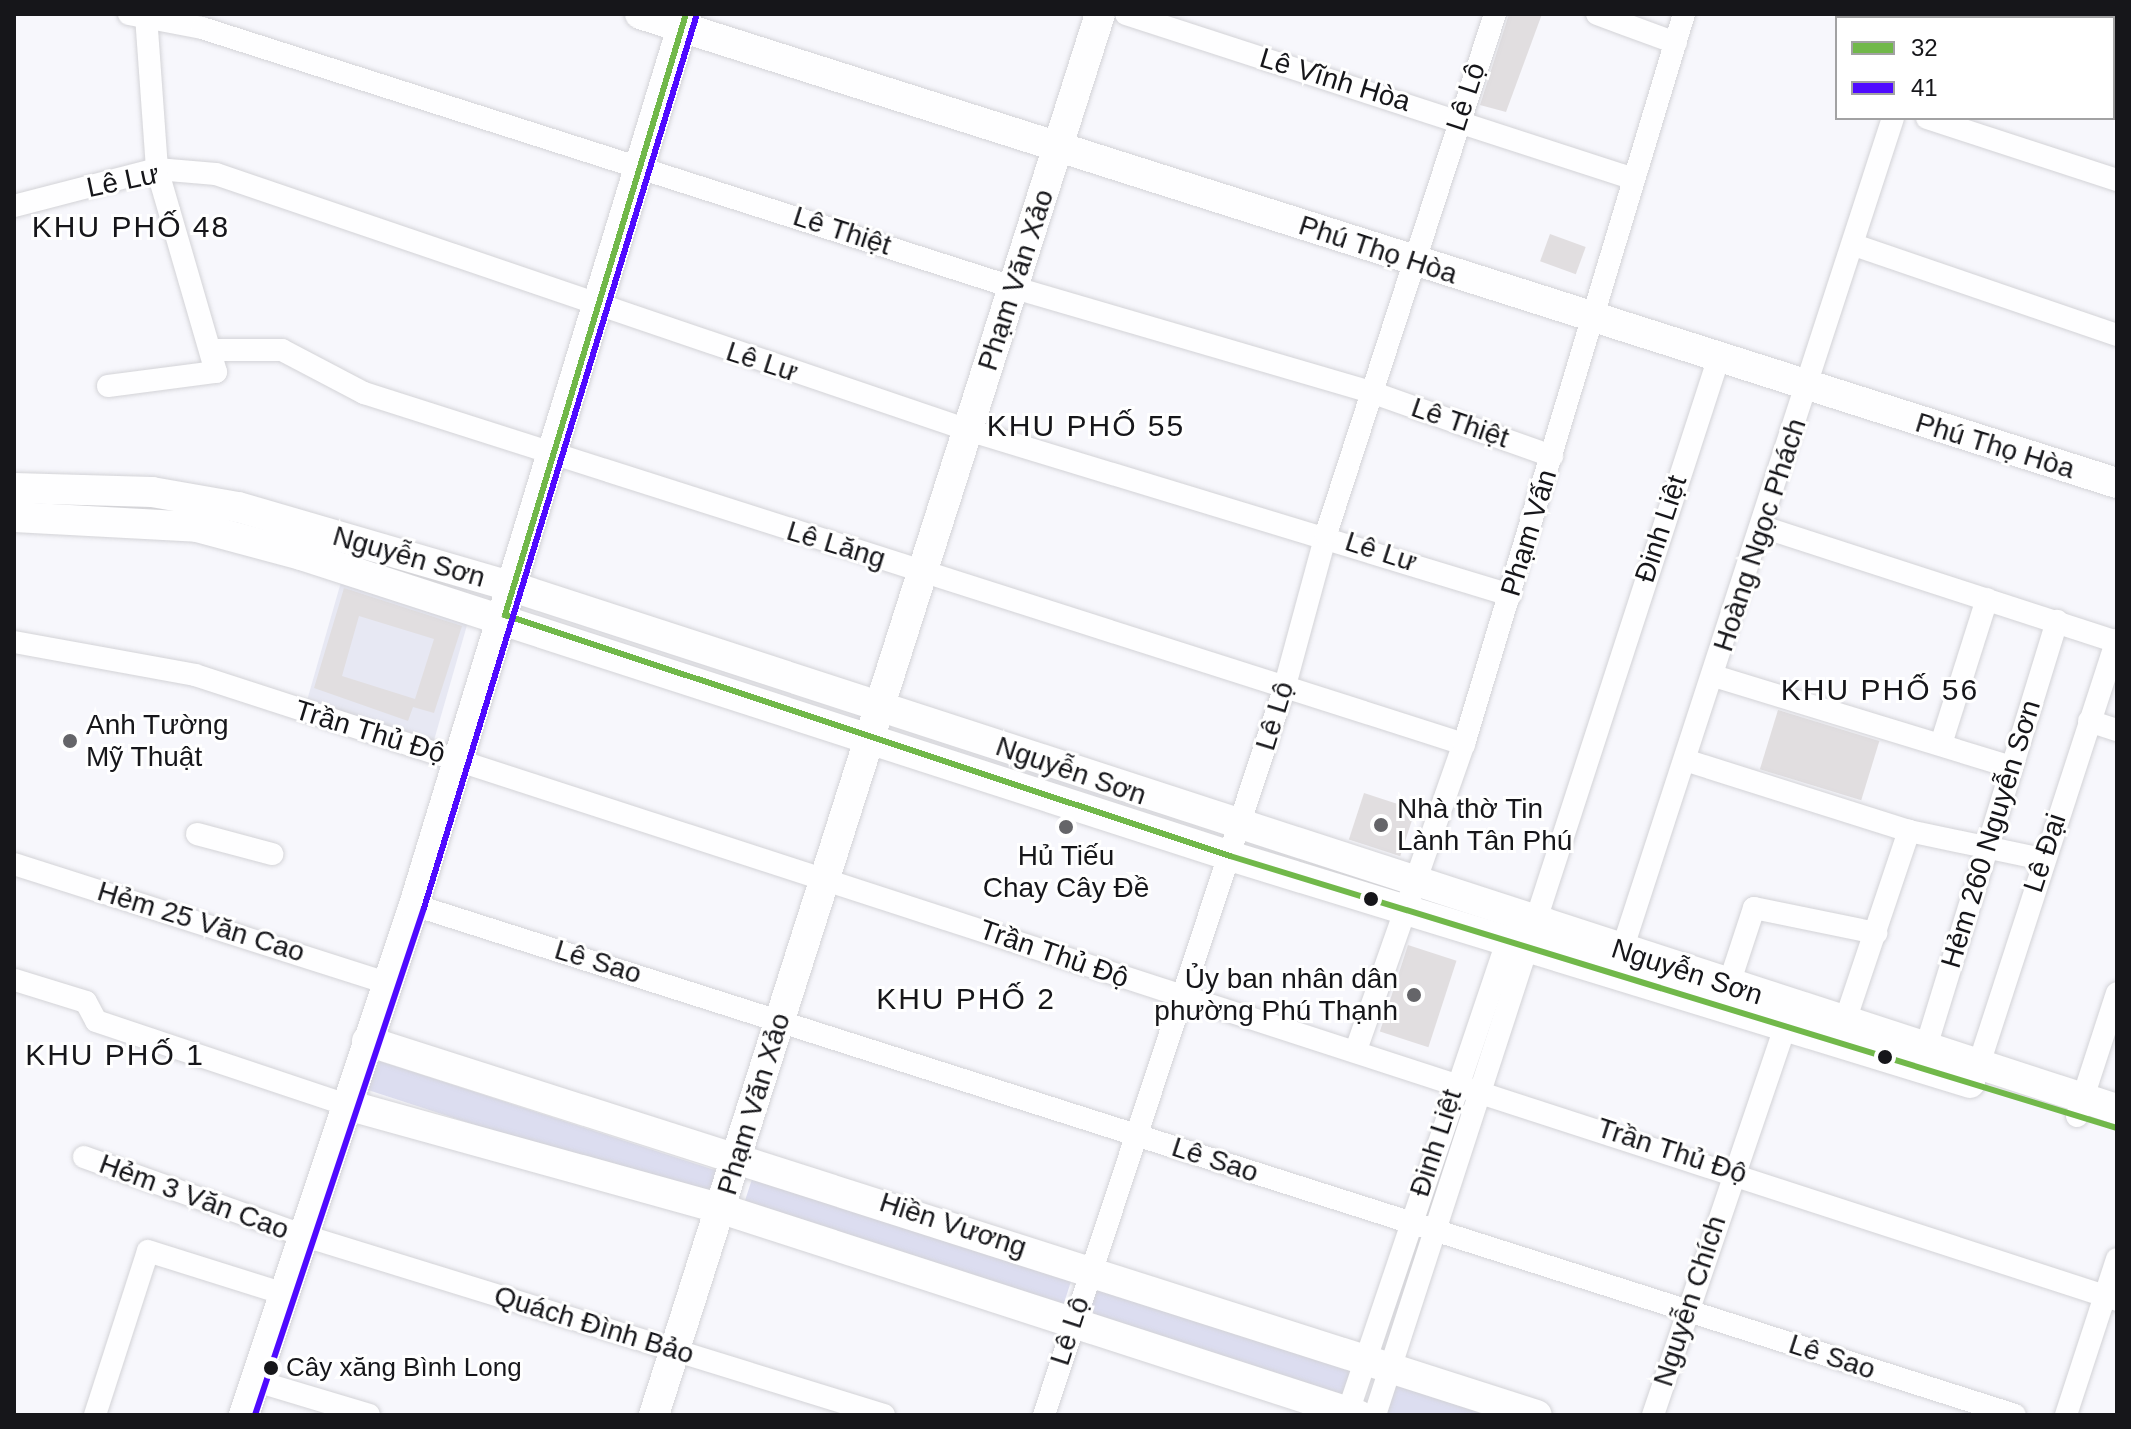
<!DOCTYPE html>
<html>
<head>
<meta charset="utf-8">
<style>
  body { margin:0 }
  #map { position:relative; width:2131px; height:1429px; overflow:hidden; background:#f7f7fc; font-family:Helvetica,sans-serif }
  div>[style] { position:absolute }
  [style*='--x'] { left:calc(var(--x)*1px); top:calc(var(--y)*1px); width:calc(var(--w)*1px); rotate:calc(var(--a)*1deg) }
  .built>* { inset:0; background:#e7e8f3; transform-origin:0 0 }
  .green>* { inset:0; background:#dcddf0; transform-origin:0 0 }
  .building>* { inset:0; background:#e1dee0; transform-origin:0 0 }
  .roads { filter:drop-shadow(0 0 2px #d3d3d7) drop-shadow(0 0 2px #d3d3d7) }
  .street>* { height:22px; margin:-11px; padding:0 11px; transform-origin:11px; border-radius:11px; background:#fefeff }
  .secondary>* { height:30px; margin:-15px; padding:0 15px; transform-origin:15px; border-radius:15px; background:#fefeff }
  .bus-1>* { height:6px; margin:-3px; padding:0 3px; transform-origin:3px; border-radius:3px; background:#71b84a }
  .bus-2>* { height:6px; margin:-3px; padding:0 3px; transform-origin:3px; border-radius:3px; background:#4f0aff }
  .dots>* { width:22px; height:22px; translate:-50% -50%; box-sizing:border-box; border:4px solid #fff; border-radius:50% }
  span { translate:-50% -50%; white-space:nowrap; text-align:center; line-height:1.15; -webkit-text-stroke:6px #fff; paint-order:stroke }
  .bus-label { font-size:26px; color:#16161a }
  .left { translate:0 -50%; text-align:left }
  .street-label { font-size:28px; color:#16161a }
  .poi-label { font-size:28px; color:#16161a }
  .right { translate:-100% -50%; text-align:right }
  .neighbourhood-label { font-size:30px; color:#16161a; letter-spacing:2px }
  .frame { position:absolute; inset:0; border:16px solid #16161a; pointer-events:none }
  .legend { position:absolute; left:1835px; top:16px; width:280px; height:104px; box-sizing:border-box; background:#fff; border:2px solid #a2a2a3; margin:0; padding:10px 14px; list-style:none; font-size:24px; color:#16161a }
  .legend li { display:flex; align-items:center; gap:16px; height:40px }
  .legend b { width:40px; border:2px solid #a2a2a3 }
</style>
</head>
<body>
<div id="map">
  <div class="built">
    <div style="left:341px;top:582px;width:133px;height:129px;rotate:16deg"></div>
  </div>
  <div class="green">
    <div style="left:376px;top:1060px;width:361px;height:31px;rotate:18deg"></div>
    <div style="left:753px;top:1176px;width:335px;height:32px;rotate:18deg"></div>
    <div style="left:1095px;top:1287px;width:275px;height:31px;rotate:18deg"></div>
    <div style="clip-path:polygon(1396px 1385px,1487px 1415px,1386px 1415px)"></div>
  </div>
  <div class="building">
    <div style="clip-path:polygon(1509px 14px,1542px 14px,1506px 112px,1480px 105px)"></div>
    <div style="left:1550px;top:234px;width:38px;height:29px;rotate:20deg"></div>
    <div style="clip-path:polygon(evenodd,344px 588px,462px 626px,434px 713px,413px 707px,408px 721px,314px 688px,344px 588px,359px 616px,434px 639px,415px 699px,342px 676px,359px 616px)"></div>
    <div style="left:1778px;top:710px;width:106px;height:62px;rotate:17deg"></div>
    <div style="left:1364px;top:793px;width:54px;height:49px;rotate:18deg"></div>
    <div style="left:1408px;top:945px;width:51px;height:91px;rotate:18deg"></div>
  </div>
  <div class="roads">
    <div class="street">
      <div style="--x:129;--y:14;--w:74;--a:10.9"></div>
      <div style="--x:202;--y:28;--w:854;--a:17.73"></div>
      <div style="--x:1015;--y:288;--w:374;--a:16.3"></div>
      <div style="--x:1374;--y:393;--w:189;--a:19.5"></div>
      <div style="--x:1126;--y:14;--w:534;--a:17.99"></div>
      <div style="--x:1597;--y:14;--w:84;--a:20.2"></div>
      <div style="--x:2102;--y:14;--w:16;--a:18"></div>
      <div style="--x:1925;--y:18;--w:4;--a:-76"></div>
      <div style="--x:1927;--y:118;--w:200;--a:18.1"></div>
      <div style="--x:14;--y:206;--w:148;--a:-14.5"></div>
      <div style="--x:157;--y:169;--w:59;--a:4.8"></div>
      <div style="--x:216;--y:174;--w:794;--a:18.8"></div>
      <div style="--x:968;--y:430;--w:567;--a:16.93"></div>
      <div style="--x:1854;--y:245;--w:278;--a:18.9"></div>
      <div style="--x:212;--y:350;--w:70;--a:0"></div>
      <div style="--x:282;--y:350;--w:93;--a:27.7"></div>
      <div style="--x:364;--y:393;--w:1155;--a:17.7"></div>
      <div style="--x:108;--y:386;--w:109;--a:-7.4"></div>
      <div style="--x:216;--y:372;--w:211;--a:-106.2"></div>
      <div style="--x:157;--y:169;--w:152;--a:-94.1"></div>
      <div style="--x:1763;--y:527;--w:371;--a:18"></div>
      <div style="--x:14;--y:642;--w:184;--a:10.3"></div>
      <div style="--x:195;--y:675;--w:2021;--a:18.01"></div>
      <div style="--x:1714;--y:676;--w:311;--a:17"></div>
      <div style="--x:2089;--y:721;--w:29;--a:18"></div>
      <div style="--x:1941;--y:744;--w:152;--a:-72.4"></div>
      <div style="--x:1685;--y:760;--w:235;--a:17.6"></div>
      <div style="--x:1909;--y:831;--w:136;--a:11.9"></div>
      <div style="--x:197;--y:834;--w:78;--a:14.9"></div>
      <div style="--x:14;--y:864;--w:391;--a:17.7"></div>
      <div style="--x:414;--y:905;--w:1680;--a:17.67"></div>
      <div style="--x:1622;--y:950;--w:875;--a:-71.96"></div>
      <div style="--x:15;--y:980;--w:74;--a:17.2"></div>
      <div style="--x:86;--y:1002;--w:21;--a:62"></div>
      <div style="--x:96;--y:1021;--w:265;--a:18.5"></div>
      <div style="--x:1729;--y:984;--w:80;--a:-71.8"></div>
      <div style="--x:1754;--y:908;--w:125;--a:11.6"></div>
      <div style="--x:1844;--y:1024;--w:204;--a:-71.4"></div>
      <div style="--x:1357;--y:1047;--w:321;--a:-70.6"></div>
      <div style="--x:1464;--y:744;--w:762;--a:-73.23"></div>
      <div style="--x:1926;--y:1047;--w:446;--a:-72.9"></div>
      <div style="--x:1978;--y:1067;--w:449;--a:-72"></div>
      <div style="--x:2077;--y:1116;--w:129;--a:-72"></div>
      <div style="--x:84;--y:1157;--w:235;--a:19.7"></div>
      <div style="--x:305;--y:1236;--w:606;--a:17.18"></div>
      <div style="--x:256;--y:1381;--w:118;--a:16.7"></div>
      <div style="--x:95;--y:1415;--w:172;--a:-72.1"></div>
      <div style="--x:148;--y:1251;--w:143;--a:17.5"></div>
      <div style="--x:1044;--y:1415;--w:765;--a:-71.71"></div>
      <div style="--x:1284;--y:689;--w:161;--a:-74.8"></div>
      <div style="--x:1326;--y:534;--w:547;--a:-72"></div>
      <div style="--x:1347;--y:1415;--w:515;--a:-71.32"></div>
      <div style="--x:1375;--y:1415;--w:1109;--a:-71.99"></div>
      <div style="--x:1653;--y:1415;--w:422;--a:-71.2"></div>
      <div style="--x:2066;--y:1415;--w:164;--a:-71.9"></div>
    </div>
    <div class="secondary">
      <div style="--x:640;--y:14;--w:1550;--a:17.62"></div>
      <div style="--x:14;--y:488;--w:138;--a:1.7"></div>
      <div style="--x:152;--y:492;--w:87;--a:9.9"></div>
      <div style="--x:238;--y:507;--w:286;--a:16.2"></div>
      <div style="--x:513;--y:587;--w:1687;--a:18.03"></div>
      <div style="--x:14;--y:517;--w:183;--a:3.1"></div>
      <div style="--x:197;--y:527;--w:108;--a:15.1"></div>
      <div style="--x:301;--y:555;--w:977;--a:17.95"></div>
      <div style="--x:1230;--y:856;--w:774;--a:17.05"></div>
      <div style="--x:367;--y:1041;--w:1228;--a:17.73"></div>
      <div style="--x:347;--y:1105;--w:389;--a:15.5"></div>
      <div style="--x:722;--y:1209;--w:669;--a:17.95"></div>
      <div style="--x:244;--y:1415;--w:538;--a:-71.57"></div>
      <div style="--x:414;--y:905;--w:932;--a:-73.02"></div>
      <div style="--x:654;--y:1415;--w:1470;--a:-72.34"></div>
    </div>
  </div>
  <div class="bus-1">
    <div style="--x:686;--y:14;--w:628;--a:106.76"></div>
    <div style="--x:505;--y:615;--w:764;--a:18.39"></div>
    <div style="--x:1230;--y:856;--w:928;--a:17.05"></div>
  </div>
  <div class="bus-2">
    <div style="--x:255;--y:1415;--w:534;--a:-71.57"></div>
    <div style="--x:424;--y:908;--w:932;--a:-73.02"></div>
  </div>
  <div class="dots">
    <div style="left:70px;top:741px;background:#656569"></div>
    <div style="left:1381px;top:825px;background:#656569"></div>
    <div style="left:1066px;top:827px;background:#656569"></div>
    <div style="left:1371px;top:899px;background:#16161a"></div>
    <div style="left:1414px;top:995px;background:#656569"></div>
    <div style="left:1885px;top:1057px;background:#16161a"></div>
    <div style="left:271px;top:1368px;background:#16161a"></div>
  </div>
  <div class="bus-label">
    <span class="left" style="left:286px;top:1368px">Cây xăng Bình Long</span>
  </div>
  <div class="street-label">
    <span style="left:1335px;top:80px;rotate:17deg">Lê Vĩnh Hòa</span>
    <span style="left:1466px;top:97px;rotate:-72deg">Lê Lộ</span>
    <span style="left:123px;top:181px;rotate:-12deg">Lê Lư</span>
    <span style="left:842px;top:231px;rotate:18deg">Lê Thiệt</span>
    <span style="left:1378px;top:250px;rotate:18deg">Phú Thọ Hòa</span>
    <span style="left:1016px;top:280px;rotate:-72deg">Phạm Văn Xảo</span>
    <span style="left:762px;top:362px;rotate:18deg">Lê Lư</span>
    <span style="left:1460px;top:423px;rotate:19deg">Lê Thiệt</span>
    <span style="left:1995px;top:446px;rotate:17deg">Phú Thọ Hòa</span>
    <span style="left:1661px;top:529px;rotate:-72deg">Đinh Liệt</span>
    <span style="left:1529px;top:533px;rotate:-73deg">Phạm Vấn</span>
    <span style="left:1760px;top:535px;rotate:-72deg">Hoàng Ngọc Phách</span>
    <span style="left:836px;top:545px;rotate:17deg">Lê Lăng</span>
    <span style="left:1381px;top:552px;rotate:18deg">Lê Lư</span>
    <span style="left:409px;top:557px;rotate:16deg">Nguyễn Sơn</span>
    <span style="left:1275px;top:716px;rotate:-73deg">Lê Lộ</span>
    <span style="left:370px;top:732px;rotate:17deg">Trần Thủ Độ</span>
    <span style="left:1071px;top:771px;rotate:19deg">Nguyễn Sơn</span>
    <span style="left:1991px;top:834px;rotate:-73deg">Hẻm 260 Nguyễn Sơn</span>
    <span style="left:2045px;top:853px;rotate:-72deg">Lê Đại</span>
    <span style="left:201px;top:922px;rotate:17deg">Hẻm 25 Văn Cao</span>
    <span style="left:1054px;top:954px;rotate:19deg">Trần Thủ Độ</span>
    <span style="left:598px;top:962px;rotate:17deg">Lê Sao</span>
    <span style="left:1687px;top:972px;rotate:18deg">Nguyễn Sơn</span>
    <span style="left:754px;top:1104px;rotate:-73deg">Phạm Văn Xảo</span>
    <span style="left:1436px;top:1143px;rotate:-72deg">Đinh Liệt</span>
    <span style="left:1672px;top:1151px;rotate:18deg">Trần Thủ Độ</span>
    <span style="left:1215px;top:1160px;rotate:18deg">Lê Sao</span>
    <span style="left:194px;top:1197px;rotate:20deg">Hẻm 3 Văn Cao</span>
    <span style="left:953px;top:1225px;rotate:18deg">Hiền Vương</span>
    <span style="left:1690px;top:1301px;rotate:-72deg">Nguyễn Chích</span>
    <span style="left:594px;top:1325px;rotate:17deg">Quách Đình Bảo</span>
    <span style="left:1070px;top:1331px;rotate:-72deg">Lê Lộ</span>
    <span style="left:1832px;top:1357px;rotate:18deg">Lê Sao</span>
  </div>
  <div class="poi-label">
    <span class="left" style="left:86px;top:741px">Anh Tường<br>Mỹ Thuật</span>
    <span class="left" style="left:1397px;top:825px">Nhà thờ Tin<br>Lành Tân Phú</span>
    <span style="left:1066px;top:872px">Hủ Tiếu<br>Chay Cây Đề</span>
    <span class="right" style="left:1398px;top:995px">Ủy ban nhân dân<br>phường Phú Thạnh</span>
  </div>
  <div class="neighbourhood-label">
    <span style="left:131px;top:227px">KHU PHỐ 48</span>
    <span style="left:1086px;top:426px">KHU PHỐ 55</span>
    <span style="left:1880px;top:690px">KHU PHỐ 56</span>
    <span style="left:966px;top:999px">KHU PHỐ 2</span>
    <span style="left:115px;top:1055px">KHU PHỐ 1</span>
  </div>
  <div class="frame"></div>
  <ul class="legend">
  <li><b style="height:10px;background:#71b84a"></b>32</li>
  <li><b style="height:10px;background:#4f0aff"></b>41</li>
  </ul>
</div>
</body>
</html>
